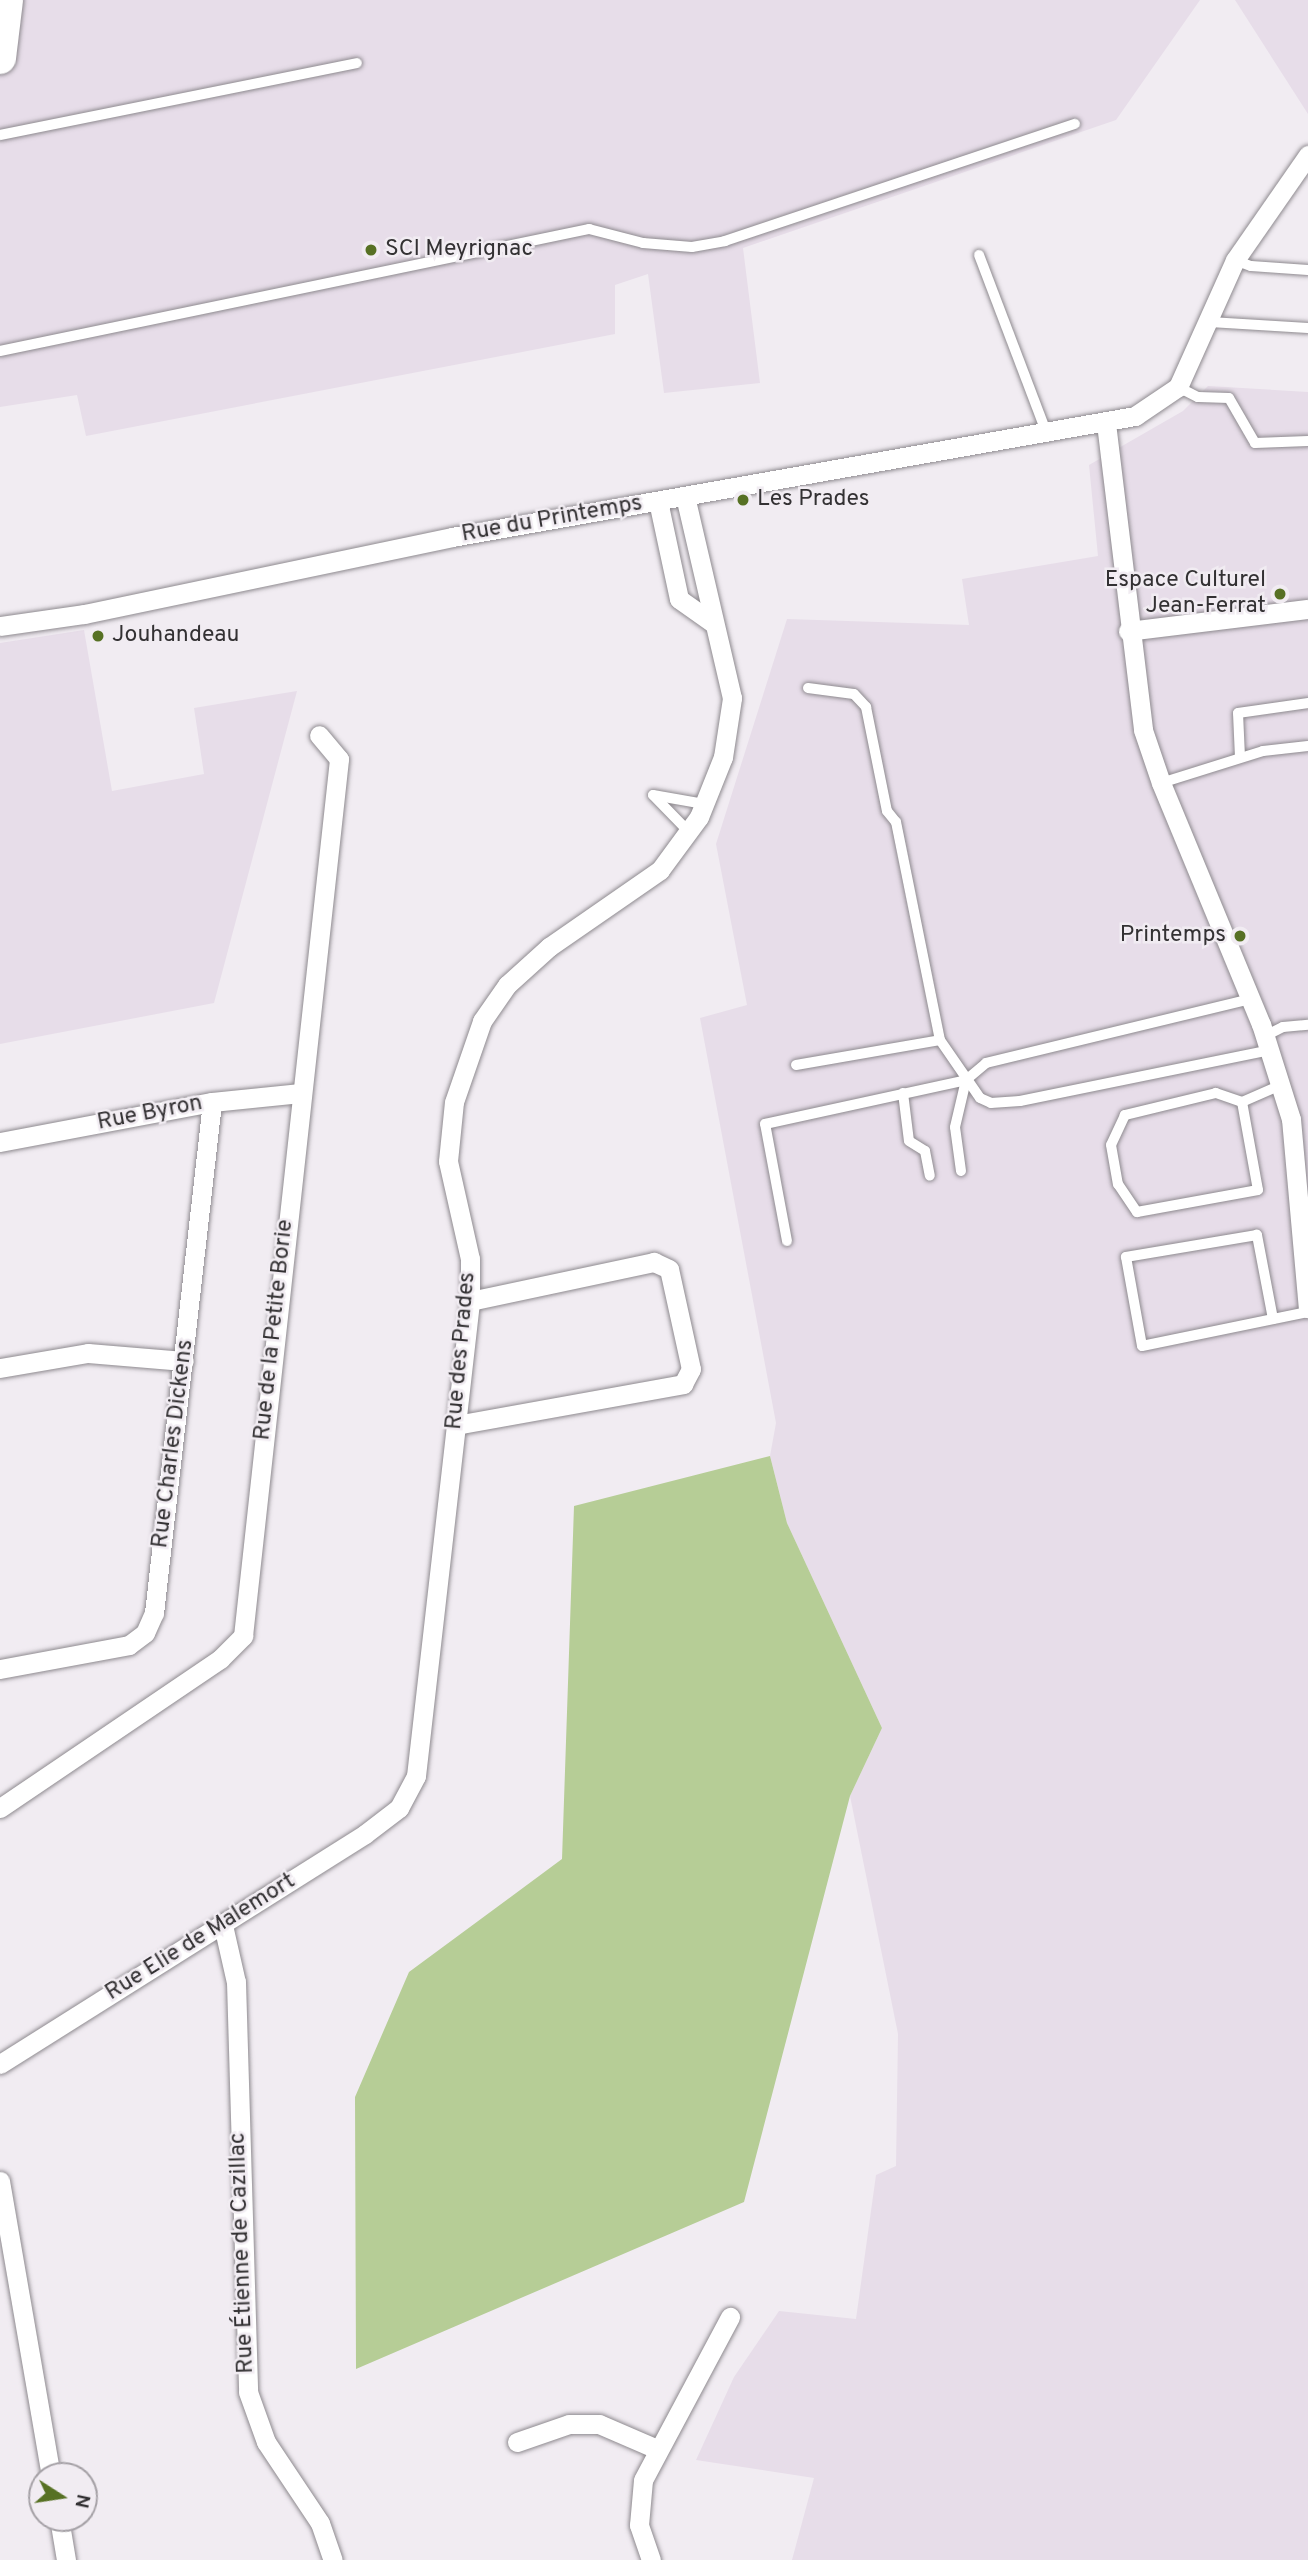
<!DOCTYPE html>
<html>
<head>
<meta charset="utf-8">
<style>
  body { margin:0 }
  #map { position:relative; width:1308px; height:2560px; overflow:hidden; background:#f1ecf2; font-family:Overpass,sans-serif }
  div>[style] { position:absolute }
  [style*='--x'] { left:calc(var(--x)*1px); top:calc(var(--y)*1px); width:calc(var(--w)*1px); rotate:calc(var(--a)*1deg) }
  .built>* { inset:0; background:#e7dde9 }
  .green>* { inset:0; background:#b6cd96 }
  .roads { filter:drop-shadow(0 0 2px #8e8a8f) drop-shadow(0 0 2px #8e8a8f) }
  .lane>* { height:10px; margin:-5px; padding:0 5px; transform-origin:5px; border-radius:5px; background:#fff }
  .street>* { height:19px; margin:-9.5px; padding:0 9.5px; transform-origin:9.5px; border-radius:9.5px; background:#fff }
  .primary>* { height:32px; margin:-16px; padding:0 16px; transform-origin:16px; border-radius:16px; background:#fff }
  .dots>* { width:19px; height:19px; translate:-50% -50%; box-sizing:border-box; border:4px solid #f1ecf2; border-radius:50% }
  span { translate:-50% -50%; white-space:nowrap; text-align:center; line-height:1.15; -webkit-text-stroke:5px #f1ecf2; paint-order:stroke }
  .poi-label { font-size:23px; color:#333133 }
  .left { translate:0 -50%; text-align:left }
  .right { translate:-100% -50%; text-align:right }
  .street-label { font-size:23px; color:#333133 }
  .north { position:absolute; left:28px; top:2462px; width:70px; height:70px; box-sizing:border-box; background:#f1ecf2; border:2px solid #a5a1a6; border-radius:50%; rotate:102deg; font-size:19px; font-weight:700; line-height:28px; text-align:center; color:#333133 }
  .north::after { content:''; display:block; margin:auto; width:24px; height:32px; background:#577124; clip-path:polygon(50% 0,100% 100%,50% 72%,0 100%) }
</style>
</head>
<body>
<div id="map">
  <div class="built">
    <div style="clip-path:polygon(0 0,1200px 0,1116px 120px,743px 248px,760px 383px,664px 393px,648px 274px,615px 285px,615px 334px,86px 436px,77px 395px,0 407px)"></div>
    <div style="clip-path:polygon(1235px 0,1308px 0,1308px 114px)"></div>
    <div style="clip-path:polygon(1208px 386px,1308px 392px,1308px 2560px,792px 2560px,814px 2478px,696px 2460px,734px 2377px,779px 2311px,856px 2319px,876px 2175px,896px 2166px,898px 2034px,850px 1796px,882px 1728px,787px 1523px,770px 1456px,776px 1423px,700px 1018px,747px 1005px,716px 844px,787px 619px,969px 625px,962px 579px,1098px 556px,1089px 465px,1183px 411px)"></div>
    <div style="clip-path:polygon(84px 630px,112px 791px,204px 774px,194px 708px,297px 691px,214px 1003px,0 1044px,0 643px)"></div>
  </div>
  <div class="green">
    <div style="clip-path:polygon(770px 1456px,787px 1523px,882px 1728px,850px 1796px,744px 2202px,356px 2369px,355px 2097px,409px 1972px,562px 1859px,574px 1506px)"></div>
  </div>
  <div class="roads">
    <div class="lane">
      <div style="--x:0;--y:135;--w:364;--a:-11.4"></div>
      <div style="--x:979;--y:255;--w:191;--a:69.2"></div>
      <div style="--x:1235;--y:260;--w:17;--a:21"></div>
      <div style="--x:1251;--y:266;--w:57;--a:4"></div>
      <div style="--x:1210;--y:322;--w:98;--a:3.5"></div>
      <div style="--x:0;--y:351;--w:602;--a:-11.7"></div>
      <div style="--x:589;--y:229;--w:56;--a:14.5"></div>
      <div style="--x:643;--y:243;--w:49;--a:4.7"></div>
      <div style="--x:692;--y:247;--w:34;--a:-10"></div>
      <div style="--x:725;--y:241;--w:369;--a:-18.5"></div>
      <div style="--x:1178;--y:387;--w:22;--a:27"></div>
      <div style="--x:1198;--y:397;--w:31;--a:2"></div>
      <div style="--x:1229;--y:398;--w:52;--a:60"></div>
      <div style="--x:1255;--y:443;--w:53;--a:-2.2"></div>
      <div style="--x:808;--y:688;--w:46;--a:7.4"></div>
      <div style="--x:854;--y:694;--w:18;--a:47"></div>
      <div style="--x:866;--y:707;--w:106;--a:78.6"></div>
      <div style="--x:887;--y:811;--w:14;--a:51"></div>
      <div style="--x:896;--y:822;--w:222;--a:78.6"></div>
      <div style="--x:940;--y:1040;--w:70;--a:55.4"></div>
      <div style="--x:980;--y:1098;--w:12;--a:24"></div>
      <div style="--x:991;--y:1103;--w:29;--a:-4"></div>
      <div style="--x:1020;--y:1101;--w:255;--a:-11.5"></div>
      <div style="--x:1240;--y:757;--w:44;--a:-92.6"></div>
      <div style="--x:1238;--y:713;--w:71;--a:-8.1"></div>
      <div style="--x:1161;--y:783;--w:107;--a:-17.4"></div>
      <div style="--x:1263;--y:751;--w:45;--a:-6.3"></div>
      <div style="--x:653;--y:795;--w:52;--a:45.8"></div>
      <div style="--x:653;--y:795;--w:52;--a:10"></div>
      <div style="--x:1265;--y:1036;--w:20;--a:-27"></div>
      <div style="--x:1283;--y:1027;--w:25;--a:-5"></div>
      <div style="--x:796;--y:1065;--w:146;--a:-9.8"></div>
      <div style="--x:903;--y:1093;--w:48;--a:82.9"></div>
      <div style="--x:909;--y:1141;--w:19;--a:32"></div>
      <div style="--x:925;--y:1151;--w:25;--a:79"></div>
      <div style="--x:1242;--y:1102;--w:28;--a:-161"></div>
      <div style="--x:1216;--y:1093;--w:94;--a:166.4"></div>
      <div style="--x:1125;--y:1115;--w:33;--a:115"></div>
      <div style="--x:1111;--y:1145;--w:40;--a:80"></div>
      <div style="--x:1118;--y:1184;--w:34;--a:56"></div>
      <div style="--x:1137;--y:1212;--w:123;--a:-10.3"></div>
      <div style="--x:1258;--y:1190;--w:89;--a:-100.3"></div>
      <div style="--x:1242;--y:1102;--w:43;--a:-23.6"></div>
      <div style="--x:961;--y:1171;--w:44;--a:-97.8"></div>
      <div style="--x:955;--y:1127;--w:48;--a:-76.8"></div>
      <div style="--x:787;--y:1241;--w:119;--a:-100.6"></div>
      <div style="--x:765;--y:1124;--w:206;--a:-12.3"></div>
      <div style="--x:966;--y:1080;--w:26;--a:-40"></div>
      <div style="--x:986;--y:1063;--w:272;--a:-13.6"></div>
      <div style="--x:1273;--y:1319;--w:86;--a:-100.8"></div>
      <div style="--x:1257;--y:1235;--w:133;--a:170.5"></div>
      <div style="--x:1126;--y:1257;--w:90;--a:79.8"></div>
      <div style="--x:1142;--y:1346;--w:169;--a:-11.6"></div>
    </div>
    <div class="street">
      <div style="--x:1106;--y:423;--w:309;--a:83.1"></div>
      <div style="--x:1143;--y:730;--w:56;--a:71.2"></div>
      <div style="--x:1161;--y:783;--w:261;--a:67.5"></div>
      <div style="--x:1261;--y:1024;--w:100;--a:72.5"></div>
      <div style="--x:1291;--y:1119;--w:190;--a:84.9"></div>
      <div style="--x:658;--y:501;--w:100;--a:77.9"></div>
      <div style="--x:679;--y:599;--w:42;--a:35.2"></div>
      <div style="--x:0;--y:626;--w:85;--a:-8.1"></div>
      <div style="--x:84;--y:614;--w:376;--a:-11.8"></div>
      <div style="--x:452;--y:537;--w:694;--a:-10.05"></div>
      <div style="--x:1135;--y:416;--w:52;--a:-34"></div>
      <div style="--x:1178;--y:387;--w:139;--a:-65.8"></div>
      <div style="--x:1235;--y:260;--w:128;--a:-55.2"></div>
      <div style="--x:1128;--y:631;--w:181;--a:-7"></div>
      <div style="--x:0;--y:1142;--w:216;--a:-10.7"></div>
      <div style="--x:212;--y:1102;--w:89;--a:-5.8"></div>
      <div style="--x:0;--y:1368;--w:89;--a:-9.7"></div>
      <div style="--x:88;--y:1353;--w:96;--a:4.8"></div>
      <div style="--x:456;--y:1425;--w:231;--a:-10.2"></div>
      <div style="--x:683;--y:1384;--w:17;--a:-62"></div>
      <div style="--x:691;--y:1369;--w:102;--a:-102.4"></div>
      <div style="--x:669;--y:1269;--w:17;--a:-155"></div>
      <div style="--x:654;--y:1262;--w:188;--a:168"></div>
      <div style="--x:0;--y:1669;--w:131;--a:-10.5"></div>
      <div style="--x:129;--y:1645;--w:20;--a:-37"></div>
      <div style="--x:145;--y:1633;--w:22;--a:-66"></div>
      <div style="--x:154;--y:1613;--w:514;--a:-83.52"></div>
      <div style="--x:0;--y:1808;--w:266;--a:-34.1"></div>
      <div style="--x:220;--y:1659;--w:33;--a:-45"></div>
      <div style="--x:243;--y:1636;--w:882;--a:-83.75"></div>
      <div style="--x:339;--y:759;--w:31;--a:-130"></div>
      <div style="--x:223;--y:1925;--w:58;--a:77.2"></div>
      <div style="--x:236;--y:1982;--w:410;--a:88.3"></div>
      <div style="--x:248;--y:2392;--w:53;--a:70.2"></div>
      <div style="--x:266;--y:2442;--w:97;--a:56.3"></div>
      <div style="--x:320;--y:2523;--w:39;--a:71"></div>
      <div style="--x:0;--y:2064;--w:431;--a:-32.2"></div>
      <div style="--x:365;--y:1834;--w:43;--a:-37.4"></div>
      <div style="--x:399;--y:1808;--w:36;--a:-62"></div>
      <div style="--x:416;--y:1776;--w:478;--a:-83.5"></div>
      <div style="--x:470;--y:1301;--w:42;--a:-90"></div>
      <div style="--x:470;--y:1259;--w:100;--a:-102.7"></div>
      <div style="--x:448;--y:1161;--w:59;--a:-84.2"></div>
      <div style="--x:454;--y:1102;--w:86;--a:-70.9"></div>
      <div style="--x:482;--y:1021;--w:44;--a:-55.2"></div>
      <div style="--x:507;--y:985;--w:57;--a:-42.1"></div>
      <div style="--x:549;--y:947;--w:135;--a:-34.7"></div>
      <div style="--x:660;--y:870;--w:66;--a:-53.7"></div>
      <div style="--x:699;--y:817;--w:65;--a:-68.2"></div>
      <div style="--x:723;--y:757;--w:60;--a:-81.3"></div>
      <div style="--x:732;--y:698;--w:207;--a:-103.1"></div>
      <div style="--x:0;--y:2181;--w:299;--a:80.2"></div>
      <div style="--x:517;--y:2442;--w:55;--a:-19.1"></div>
      <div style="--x:569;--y:2424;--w:30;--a:0"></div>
      <div style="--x:599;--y:2424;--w:65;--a:23.4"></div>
      <div style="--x:59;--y:2518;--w:43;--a:80.5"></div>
      <div style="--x:651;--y:2560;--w:37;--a:-109"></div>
      <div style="--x:639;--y:2525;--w:45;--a:-84.9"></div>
      <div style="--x:643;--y:2480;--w:185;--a:-61.9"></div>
    </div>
    <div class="primary">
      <div style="--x:0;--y:58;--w:58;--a:-83.1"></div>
    </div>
  </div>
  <div class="dots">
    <div style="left:371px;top:250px;background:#577124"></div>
    <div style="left:743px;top:500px;background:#577124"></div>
    <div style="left:1280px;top:594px;background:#577124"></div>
    <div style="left:98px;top:636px;background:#577124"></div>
    <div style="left:1240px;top:936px;background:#577124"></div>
  </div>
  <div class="poi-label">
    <span class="left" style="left:385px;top:250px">SCI Meyrignac</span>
    <span class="left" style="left:757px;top:500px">Les Prades</span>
    <span class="right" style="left:1266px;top:594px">Espace Culturel<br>Jean-Ferrat</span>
    <span class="left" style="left:112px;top:636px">Jouhandeau</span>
    <span class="right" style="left:1226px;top:936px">Printemps</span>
  </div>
  <div class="street-label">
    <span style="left:552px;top:520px;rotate:-10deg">Rue du Printemps</span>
    <span style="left:150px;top:1114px;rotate:-11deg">Rue Byron</span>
    <span style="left:275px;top:1330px;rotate:-84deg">Rue de la Petite Borie</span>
    <span style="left:462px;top:1351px;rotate:-85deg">Rue des Prades</span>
    <span style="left:174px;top:1444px;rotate:-83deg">Rue Charles Dickens</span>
    <span style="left:201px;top:1938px;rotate:-32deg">Rue Elie de Malemort</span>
    <span style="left:243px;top:2253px;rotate:-92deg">Rue Étienne de Cazillac</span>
  </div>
  <div class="north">N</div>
</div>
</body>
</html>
